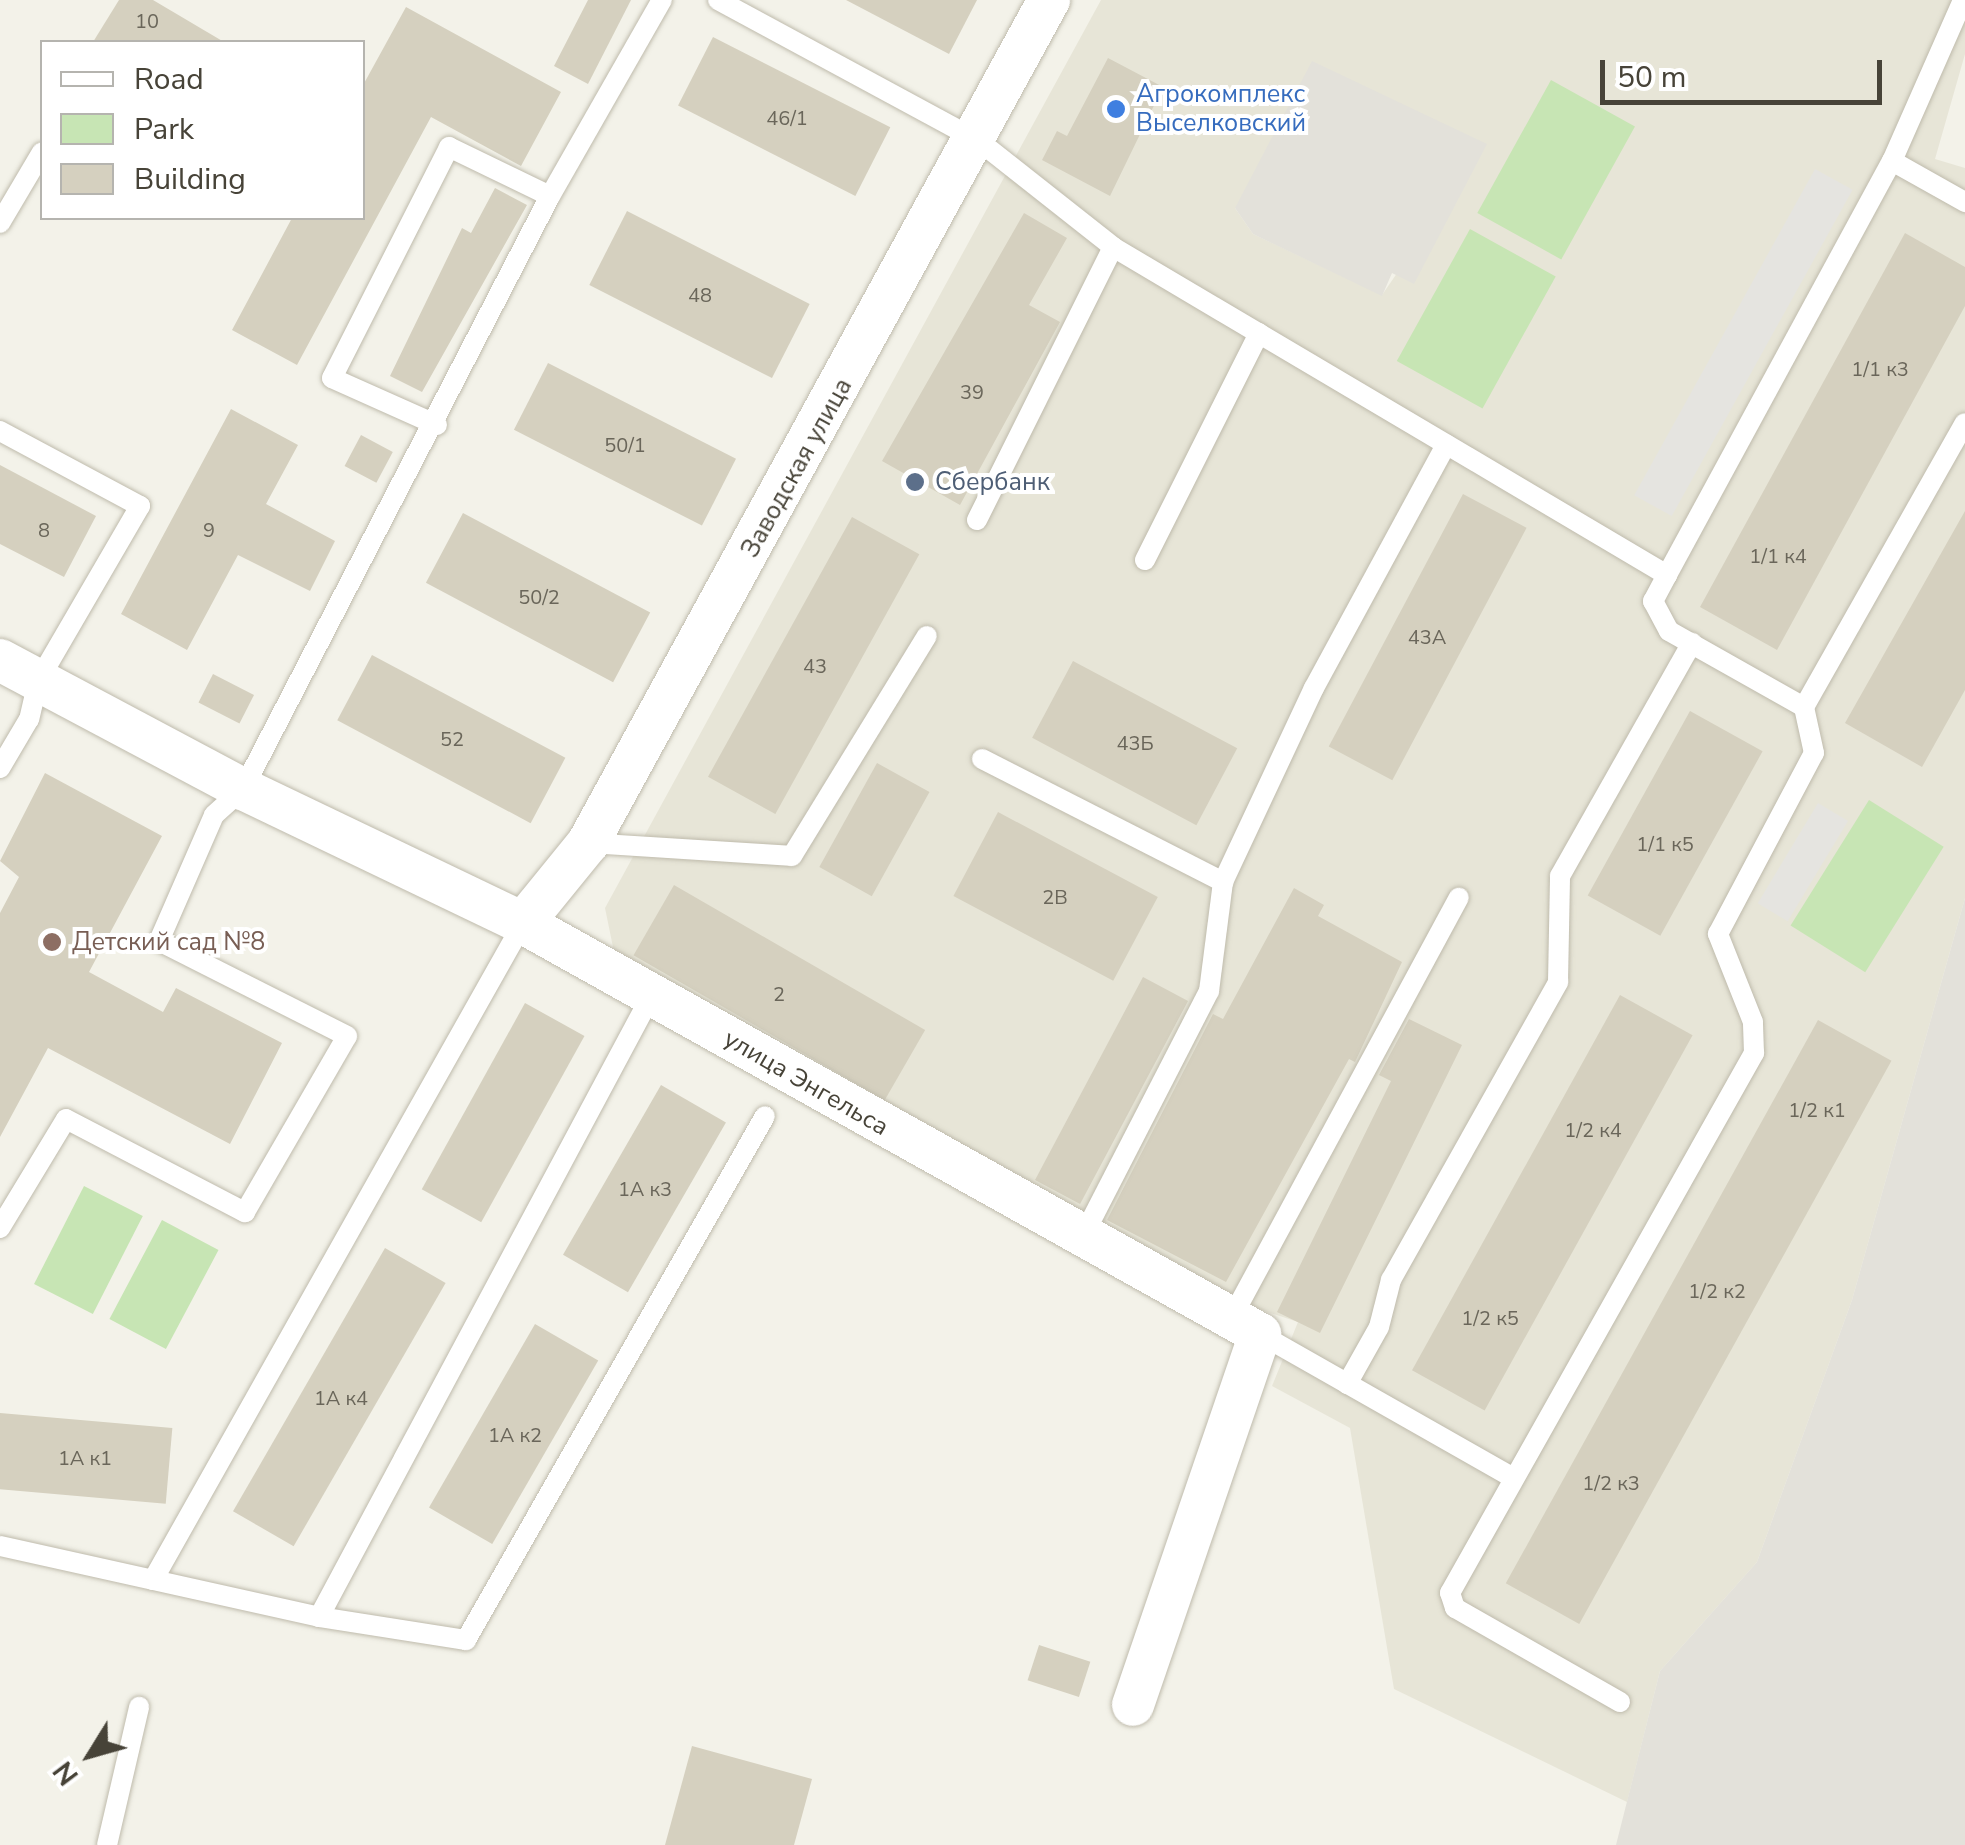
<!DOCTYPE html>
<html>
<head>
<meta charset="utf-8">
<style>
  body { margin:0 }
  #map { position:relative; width:1965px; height:1845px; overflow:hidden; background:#f3f2e9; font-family:"Nunito Sans",sans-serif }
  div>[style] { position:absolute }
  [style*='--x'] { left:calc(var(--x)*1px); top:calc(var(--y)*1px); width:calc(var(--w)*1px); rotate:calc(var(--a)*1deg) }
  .residential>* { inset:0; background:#e7e5d7 }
  .industrial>* { inset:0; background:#e3e1da }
  .green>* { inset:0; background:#c7e5b4; transform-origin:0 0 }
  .parking>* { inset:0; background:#e5e4e0; transform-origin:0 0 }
  .building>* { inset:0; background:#d5d0bf; transform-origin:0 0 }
  .roads { filter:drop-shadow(0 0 2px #bfbbac) drop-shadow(0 0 2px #bfbbac) }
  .lane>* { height:20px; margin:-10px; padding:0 10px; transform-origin:10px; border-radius:10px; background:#fff }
  .street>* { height:42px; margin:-21px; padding:0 21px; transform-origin:21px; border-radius:21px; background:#fff }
  .dots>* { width:28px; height:28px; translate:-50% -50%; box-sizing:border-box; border:5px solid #fff; border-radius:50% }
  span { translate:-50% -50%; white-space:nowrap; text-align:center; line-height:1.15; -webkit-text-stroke:8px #fff; paint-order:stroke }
  .number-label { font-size:20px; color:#6a665a }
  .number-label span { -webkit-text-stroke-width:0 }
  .shop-label { font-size:25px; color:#366cbe }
  .left { translate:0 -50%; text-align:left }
  .street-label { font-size:25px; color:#474338 }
  .service-label { font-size:25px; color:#4e5e75 }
  .education-label { font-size:25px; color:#785e54 }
  .legend { position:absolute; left:40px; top:40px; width:325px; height:180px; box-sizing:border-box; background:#fff; border:2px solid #b5b4af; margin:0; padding:12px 18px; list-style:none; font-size:30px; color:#474338 }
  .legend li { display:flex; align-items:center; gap:20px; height:50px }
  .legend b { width:50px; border:2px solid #b5b4af }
  .north { position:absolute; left:40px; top:1705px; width:100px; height:100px; -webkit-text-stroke:8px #fff; paint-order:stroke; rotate:233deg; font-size:28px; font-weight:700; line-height:40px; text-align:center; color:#474338 }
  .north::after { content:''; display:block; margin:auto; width:35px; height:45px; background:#474338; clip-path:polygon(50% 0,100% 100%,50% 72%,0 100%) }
  .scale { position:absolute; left:1600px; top:60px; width:282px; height:45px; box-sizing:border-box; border:5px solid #474338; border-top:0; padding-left:12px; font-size:30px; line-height:35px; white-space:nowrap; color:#474338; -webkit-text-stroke:8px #fff; paint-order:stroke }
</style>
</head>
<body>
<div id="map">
  <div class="residential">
    <div style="clip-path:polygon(evenodd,1101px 0,1965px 0,1965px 54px,1935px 159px,1965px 168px,1965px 898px,1852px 1300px,1757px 1562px,1660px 1671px,1627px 1802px,1394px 1689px,1350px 1428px,1272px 1386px,1298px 1322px,1216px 1295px,614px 952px,605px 908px,1101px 0,1486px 144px,1382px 295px,1253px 234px,1235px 208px,1486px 144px)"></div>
  </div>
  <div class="industrial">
    <div style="clip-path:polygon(1312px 61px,1487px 144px,1414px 284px,1392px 273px,1382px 296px,1253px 234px,1235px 208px)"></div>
    <div style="clip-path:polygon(1965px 898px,1965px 1845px,1616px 1845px,1660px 1671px,1757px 1562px,1852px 1300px)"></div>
  </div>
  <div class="green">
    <div style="left:1551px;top:80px;width:96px;height:152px;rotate:29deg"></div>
    <div style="left:1470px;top:229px;width:98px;height:151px;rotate:29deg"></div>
    <div style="left:1869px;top:800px;width:88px;height:148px;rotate:32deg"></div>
    <div style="left:84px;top:1186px;width:66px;height:110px;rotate:27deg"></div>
    <div style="left:162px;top:1220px;width:64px;height:112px;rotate:28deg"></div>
  </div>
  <div class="parking">
    <div style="left:1815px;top:169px;width:43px;height:373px;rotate:29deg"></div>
    <div style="left:1818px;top:803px;width:35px;height:117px;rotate:31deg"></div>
  </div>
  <div class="building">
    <div style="clip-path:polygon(119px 0,153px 0,224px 42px,93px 42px)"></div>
    <div style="clip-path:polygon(588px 0,631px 0,588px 84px,554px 66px)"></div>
    <div style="clip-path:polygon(846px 0,977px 0,949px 54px)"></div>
    <div style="clip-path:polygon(406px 7px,561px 92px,521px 166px,431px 117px,297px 365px,232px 330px,292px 218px,362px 218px,362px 87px)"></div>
    <div style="left:713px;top:37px;width:199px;height:77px;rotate:27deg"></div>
    <div style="clip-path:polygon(1108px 58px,1163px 87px,1110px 196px,1042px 160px,1057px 131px,1067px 136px)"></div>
    <div style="clip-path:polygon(495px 188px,527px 205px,422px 392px,390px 376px,462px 228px,471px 233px)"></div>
    <div style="left:627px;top:211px;width:205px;height:83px;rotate:27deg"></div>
    <div style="clip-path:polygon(1024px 213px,1067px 238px,1029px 305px,1060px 322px,960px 505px,882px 461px)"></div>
    <div style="clip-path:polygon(1905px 233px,1965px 267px,1965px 306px,1777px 650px,1700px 607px)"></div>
    <div style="left:548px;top:363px;width:211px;height:75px;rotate:27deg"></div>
    <div style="clip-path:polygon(231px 409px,298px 445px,266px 504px,335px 541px,310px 591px,238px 555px,187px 650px,121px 614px)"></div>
    <div style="left:361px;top:435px;width:36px;height:35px;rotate:28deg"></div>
    <div style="clip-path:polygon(0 465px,96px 516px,64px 577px,0 544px)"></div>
    <div style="left:1463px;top:494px;width:72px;height:286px;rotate:28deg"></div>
    <div style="clip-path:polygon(1965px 511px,1965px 690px,1922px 767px,1845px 723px)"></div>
    <div style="left:463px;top:513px;width:212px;height:79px;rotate:28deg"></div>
    <div style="left:852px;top:517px;width:77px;height:297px;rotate:29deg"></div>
    <div style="left:372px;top:655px;width:219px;height:74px;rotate:28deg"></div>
    <div style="left:1073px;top:661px;width:186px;height:87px;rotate:28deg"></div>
    <div style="left:213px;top:674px;width:46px;height:32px;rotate:27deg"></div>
    <div style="left:1690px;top:711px;width:83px;height:211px;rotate:29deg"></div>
    <div style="left:877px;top:763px;width:60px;height:119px;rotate:29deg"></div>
    <div style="clip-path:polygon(45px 773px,162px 836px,89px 972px,163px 1012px,176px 988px,282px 1043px,230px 1144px,48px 1048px,0 1137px,0 913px,19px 877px,0 861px)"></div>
    <div style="left:998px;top:812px;width:181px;height:95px;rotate:28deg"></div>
    <div style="left:674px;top:885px;width:290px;height:81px;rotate:30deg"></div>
    <div style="clip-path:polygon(1294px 888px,1324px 905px,1318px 916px,1402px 962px,1355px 1062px,1349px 1059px,1226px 1282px,1107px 1220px,1213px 1014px,1223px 1019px)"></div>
    <div style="left:1143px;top:977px;width:51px;height:230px;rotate:28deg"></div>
    <div style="left:1620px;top:995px;width:83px;height:429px;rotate:29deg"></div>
    <div style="left:525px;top:1003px;width:68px;height:213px;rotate:29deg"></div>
    <div style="clip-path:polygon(1409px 1019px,1462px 1045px,1320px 1333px,1277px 1312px,1391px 1081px,1379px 1075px)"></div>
    <div style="left:1818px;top:1020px;width:84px;height:644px;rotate:29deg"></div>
    <div style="left:661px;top:1085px;width:75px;height:196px;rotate:30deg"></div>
    <div style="left:385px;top:1248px;width:70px;height:304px;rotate:30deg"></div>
    <div style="left:535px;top:1324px;width:73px;height:212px;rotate:30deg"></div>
    <div style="left:0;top:1413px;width:173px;height:76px;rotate:5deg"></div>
    <div style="left:1039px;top:1645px;width:54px;height:37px;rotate:18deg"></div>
    <div style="clip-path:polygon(692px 1746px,812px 1779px,794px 1845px,665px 1845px)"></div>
  </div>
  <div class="roads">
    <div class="lane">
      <div style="--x:718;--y:0;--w:297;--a:28.4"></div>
      <div style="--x:979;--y:141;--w:171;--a:38.3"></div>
      <div style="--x:1113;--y:247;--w:644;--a:30.63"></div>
      <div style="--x:1667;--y:575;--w:471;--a:-61.5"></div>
      <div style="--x:1892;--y:161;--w:176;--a:-66.2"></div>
      <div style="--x:1892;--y:161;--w:84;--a:29.3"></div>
      <div style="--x:0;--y:223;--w:82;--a:-59.4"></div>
      <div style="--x:437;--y:425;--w:115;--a:-155.9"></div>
      <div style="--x:332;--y:378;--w:259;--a:-63.1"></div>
      <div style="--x:449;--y:147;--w:112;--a:25.9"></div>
      <div style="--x:0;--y:431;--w:159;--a:28.2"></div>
      <div style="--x:140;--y:506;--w:203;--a:120.2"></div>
      <div style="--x:38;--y:681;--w:39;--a:103"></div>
      <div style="--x:29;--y:719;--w:57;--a:120.6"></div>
      <div style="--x:977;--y:520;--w:305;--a:-63.5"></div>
      <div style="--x:1145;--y:560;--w:254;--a:-63.3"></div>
      <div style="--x:1667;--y:575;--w:30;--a:118"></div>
      <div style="--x:1653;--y:601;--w:34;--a:62"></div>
      <div style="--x:1669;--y:631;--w:155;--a:29.4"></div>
      <div style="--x:982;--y:759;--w:271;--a:27"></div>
      <div style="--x:1223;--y:882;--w:110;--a:97.3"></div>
      <div style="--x:1209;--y:991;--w:278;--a:117.2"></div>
      <div style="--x:588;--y:843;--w:204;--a:3.6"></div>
      <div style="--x:792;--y:856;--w:258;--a:-58.5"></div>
      <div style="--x:1223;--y:882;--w:214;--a:-64.9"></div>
      <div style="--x:1314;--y:688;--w:277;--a:-61.5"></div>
      <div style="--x:0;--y:1228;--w:127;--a:-58.8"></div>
      <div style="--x:66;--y:1119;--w:202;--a:27.5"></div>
      <div style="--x:245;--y:1212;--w:203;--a:-59.9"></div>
      <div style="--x:347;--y:1036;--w:211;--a:-153.2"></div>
      <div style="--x:159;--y:941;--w:137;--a:-66.4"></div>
      <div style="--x:214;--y:815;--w:39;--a:-42"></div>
      <div style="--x:243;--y:789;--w:668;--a:-62.63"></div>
      <div style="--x:550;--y:196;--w:226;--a:-60.3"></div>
      <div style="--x:1231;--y:1319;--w:479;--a:-61.6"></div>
      <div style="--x:1260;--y:1334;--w:292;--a:29.6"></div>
      <div style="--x:1347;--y:1384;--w:65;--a:-60.7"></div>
      <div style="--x:1379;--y:1327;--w:49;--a:-75.7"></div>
      <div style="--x:1391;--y:1280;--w:342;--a:-60.7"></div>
      <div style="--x:1558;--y:982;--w:106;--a:-88.9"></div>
      <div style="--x:1560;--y:876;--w:268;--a:-60.5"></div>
      <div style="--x:0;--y:1546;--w:327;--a:12.5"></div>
      <div style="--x:319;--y:1617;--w:149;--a:8.9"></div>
      <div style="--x:466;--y:1640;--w:603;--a:-60.29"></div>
      <div style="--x:153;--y:1580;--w:754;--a:-60.61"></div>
      <div style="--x:319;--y:1617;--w:704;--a:-61.87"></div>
      <div style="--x:1620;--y:1702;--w:190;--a:-150.3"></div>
      <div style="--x:1455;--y:1608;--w:16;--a:-108"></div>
      <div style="--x:1450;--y:1593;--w:620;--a:-60.62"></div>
      <div style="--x:1754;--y:1053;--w:31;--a:-92"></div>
      <div style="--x:1753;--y:1022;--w:95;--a:-111.7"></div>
      <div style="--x:1718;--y:934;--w:205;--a:-62.1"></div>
      <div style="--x:1814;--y:753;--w:47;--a:-102.3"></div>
      <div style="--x:1804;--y:707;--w:326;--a:-60.5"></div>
      <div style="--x:107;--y:1845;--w:142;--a:-76.9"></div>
    </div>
    <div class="street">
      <div style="--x:0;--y:660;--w:275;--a:28"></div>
      <div style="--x:243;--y:789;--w:310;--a:25.6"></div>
      <div style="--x:523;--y:923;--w:844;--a:29.15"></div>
      <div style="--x:1260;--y:1334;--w:392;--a:108.9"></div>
      <div style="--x:523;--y:923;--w:103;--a:-50.9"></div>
      <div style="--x:588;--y:843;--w:961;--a:-61.33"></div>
    </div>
  </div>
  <div class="dots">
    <div style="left:1116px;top:109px;background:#3f7fe0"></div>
    <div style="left:915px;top:482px;background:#5c6f8a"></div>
    <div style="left:52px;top:942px;background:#8d6e63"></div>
  </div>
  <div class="number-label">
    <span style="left:147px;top:21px">10</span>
    <span style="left:787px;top:118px">46/1</span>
    <span style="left:700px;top:295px">48</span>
    <span style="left:1880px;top:369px">1/1 к3</span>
    <span style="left:972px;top:392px">39</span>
    <span style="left:625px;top:445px">50/1</span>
    <span style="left:44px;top:530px">8</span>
    <span style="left:209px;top:530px">9</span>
    <span style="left:1778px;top:556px">1/1 к4</span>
    <span style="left:539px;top:597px">50/2</span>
    <span style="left:1427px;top:637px">43А</span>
    <span style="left:815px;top:666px">43</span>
    <span style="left:452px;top:739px">52</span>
    <span style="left:1135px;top:743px">43Б</span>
    <span style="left:1665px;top:844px">1/1 к5</span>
    <span style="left:1055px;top:897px">2В</span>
    <span style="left:779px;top:994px">2</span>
    <span style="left:1817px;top:1110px">1/2 к1</span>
    <span style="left:1593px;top:1130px">1/2 к4</span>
    <span style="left:645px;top:1189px">1А к3</span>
    <span style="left:1717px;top:1291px">1/2 к2</span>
    <span style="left:1490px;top:1318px">1/2 к5</span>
    <span style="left:341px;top:1398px">1А к4</span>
    <span style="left:515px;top:1435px">1А к2</span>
    <span style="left:85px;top:1458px">1А к1</span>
    <span style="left:1611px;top:1483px">1/2 к3</span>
  </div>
  <div class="shop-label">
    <span class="left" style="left:1136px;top:109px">Агрокомплекс<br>Выселковский</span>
  </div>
  <div class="street-label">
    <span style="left:797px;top:468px;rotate:-61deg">Заводская улица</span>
    <span style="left:806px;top:1083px;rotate:30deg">улица Энгельса</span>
  </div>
  <div class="service-label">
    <span class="left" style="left:935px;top:482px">Сбербанк</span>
  </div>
  <div class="education-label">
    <span class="left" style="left:72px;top:942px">Детский сад №8</span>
  </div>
  <ul class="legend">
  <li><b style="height:12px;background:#fff"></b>Road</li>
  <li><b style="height:28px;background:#c7e5b4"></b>Park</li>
  <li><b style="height:28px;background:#d5d0bf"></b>Building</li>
  </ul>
  <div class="north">N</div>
  <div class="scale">50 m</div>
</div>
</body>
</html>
